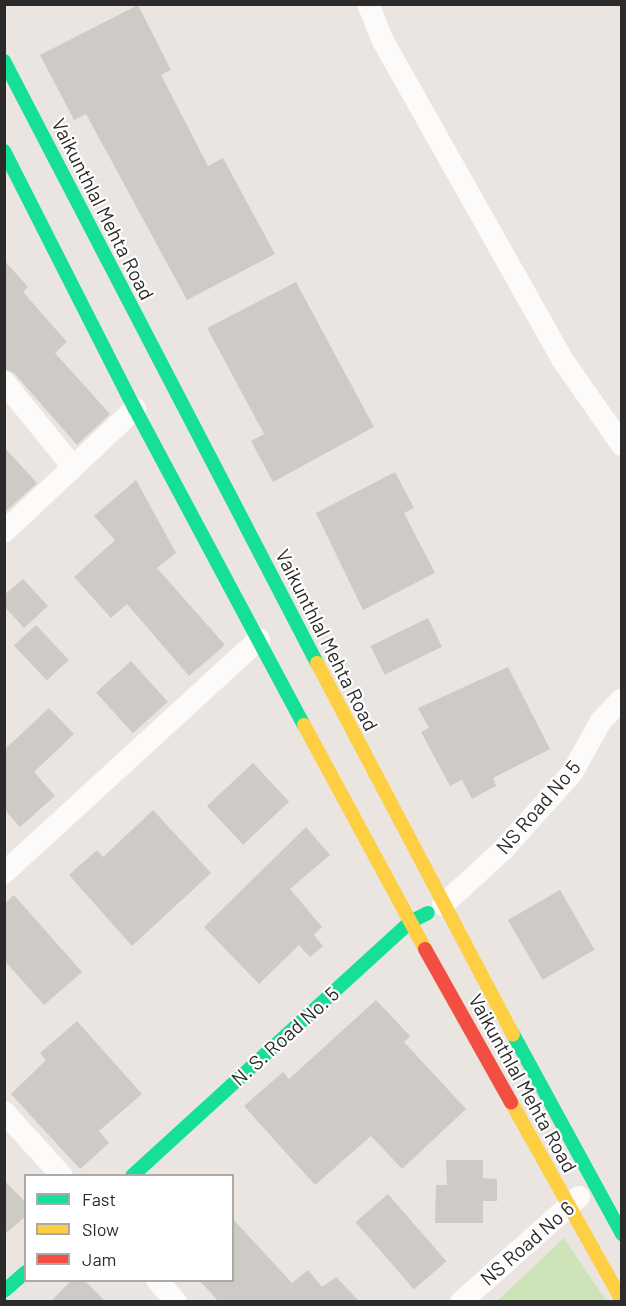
<!DOCTYPE html>
<html>
<head>
<meta charset="utf-8">
<style>
  body { margin:0 }
  #map { position:relative; width:626px; height:1306px; overflow:hidden; background:#eae5e0; font-family:Barlow,sans-serif }
  div>[style] { position:absolute }
  [style*='--x'] { left:calc(var(--x)*1px); top:calc(var(--y)*1px); width:calc(var(--w)*1px); rotate:calc(var(--a)*1deg) }
  .green>* { inset:0; background:#cde4b9 }
  .building>* { inset:0; background:#cecbc7; transform-origin:0 0 }
  .street>* { height:22px; margin:-11px; padding:0 11px; transform-origin:11px; border-radius:11px; background:#fcfbfa }
  .fast>* { height:14px; margin:-7px; padding:0 7px; transform-origin:7px; border-radius:7px; background:#16e098 }
  .slow>* { height:14px; margin:-7px; padding:0 7px; transform-origin:7px; border-radius:7px; background:#ffcf43 }
  .jam>* { height:14px; margin:-7px; padding:0 7px; transform-origin:7px; border-radius:7px; background:#f24e42 }
  span { translate:-50% -50%; white-space:nowrap; text-align:center; line-height:1.15; -webkit-text-stroke:4.5px #fff; paint-order:stroke }
  .street-label { font-size:20px; color:#2b2b2b }
  .frame { position:absolute; inset:0; border:6px solid #2b2b2b; pointer-events:none }
  .legend { position:absolute; left:24px; top:1174px; width:210px; height:108px; box-sizing:border-box; background:#fff; border:2px solid #aaa; margin:0; padding:8px 10px; list-style:none; font-size:18px; color:#2b2b2b }
  .legend li { display:flex; align-items:center; gap:12px; height:30px }
  .legend b { width:30px; border:2px solid #aaa }
</style>
</head>
<body>
<div id="map">
  <div class="green">
    <div style="clip-path:polygon(564px 1238px,607px 1302px,496px 1302px)"></div>
  </div>
  <div class="building">
    <div style="clip-path:polygon(138px 5px,171px 70px,161px 75px,208px 166px,223px 158px,275px 254px,187px 300px,86px 114px,74px 120px,40px 55px)"></div>
    <div style="clip-path:polygon(4px 260px,28px 287px,23px 292px,67px 342px,55px 353px,110px 414px,77px 445px,14px 373px,4px 369px)"></div>
    <div style="clip-path:polygon(296px 282px,374px 427px,273px 482px,251px 441px,264px 434px,207px 328px)"></div>
    <div style="clip-path:polygon(4px 447px,37px 483px,4px 513px)"></div>
    <div style="clip-path:polygon(395px 472px,414px 508px,404px 513px,435px 573px,363px 610px,316px 513px)"></div>
    <div style="clip-path:polygon(136px 480px,176px 553px,157px 568px,225px 645px,189px 676px,127px 604px,111px 618px,74px 577px,115px 540px,94px 516px)"></div>
    <div style="clip-path:polygon(23px 579px,48px 606px,24px 628px,4px 606px,4px 595px)"></div>
    <div style="left:428px;top:618px;width:32px;height:64px;rotate:64deg"></div>
    <div style="left:36px;top:625px;width:48px;height:30px;rotate:47deg"></div>
    <div style="left:131px;top:661px;width:55px;height:47px;rotate:48deg"></div>
    <div style="clip-path:polygon(508px 667px,550px 749px,493px 778px,496px 786px,472px 799px,462px 780px,450px 786px,421px 732px,429px 728px,418px 708px)"></div>
    <div style="clip-path:polygon(49px 708px,74px 734px,34px 772px,55px 796px,20px 827px,4px 809px,4px 750px)"></div>
    <div style="left:253px;top:763px;width:53px;height:63px;rotate:47deg"></div>
    <div style="clip-path:polygon(153px 810px,211px 873px,132px 946px,69px 875px,97px 850px,103px 857px)"></div>
    <div style="clip-path:polygon(306px 827px,330px 855px,290px 889px,322px 927px,314px 935px,323px 946px,310px 957px,299px 945px,259px 984px,204px 927px)"></div>
    <div style="left:560px;top:890px;width:69px;height:60px;rotate:60deg"></div>
    <div style="clip-path:polygon(14px 895px,82px 972px,44px 1005px,4px 960px,4px 904px)"></div>
    <div style="clip-path:polygon(376px 1000px,410px 1036px,404px 1042px,466px 1109px,402px 1169px,371px 1136px,315px 1185px,244px 1106px,283px 1072px,289px 1079px)"></div>
    <div style="clip-path:polygon(77px 1021px,142px 1094px,99px 1131px,109px 1143px,80px 1169px,11px 1094px,46px 1060px,40px 1053px)"></div>
    <div style="clip-path:polygon(446px 1160px,483px 1160px,483px 1178px,497px 1179px,497px 1201px,483px 1201px,483px 1223px,435px 1223px,436px 1185px,447px 1185px)"></div>
    <div style="clip-path:polygon(4px 1180px,26px 1203px,26px 1216px,4px 1235px)"></div>
    <div style="left:388px;top:1194px;width:89px;height:43px;rotate:49deg"></div>
    <div style="clip-path:polygon(232px 1218px,292px 1283px,308px 1270px,322px 1287px,336px 1277px,360px 1302px,219px 1302px,200px 1281px,232px 1281px)"></div>
    <div style="clip-path:polygon(71px 1281px,85px 1281px,106px 1302px,50px 1302px)"></div>
  </div>
  <div class="street">
    <div style="--x:368;--y:4;--w:40;--a:68"></div>
    <div style="--x:383;--y:41;--w:365;--a:60.6"></div>
    <div style="--x:562;--y:359;--w:105;--a:55.1"></div>
    <div style="--x:4;--y:382;--w:109;--a:50.9"></div>
    <div style="--x:4;--y:532;--w:180;--a:-43.2"></div>
    <div style="--x:4;--y:873;--w:346;--a:-42.5"></div>
    <div style="--x:443;--y:905;--w:83;--a:-42.6"></div>
    <div style="--x:504;--y:849;--w:102;--a:-48.2"></div>
    <div style="--x:572;--y:773;--w:60;--a:-60.9"></div>
    <div style="--x:601;--y:721;--w:30;--a:-46"></div>
    <div style="--x:4;--y:1112;--w:86;--a:47.8"></div>
    <div style="--x:157;--y:1280;--w:29;--a:49"></div>
    <div style="--x:461;--y:1302;--w:158;--a:-41.7"></div>
  </div>
  <div class="fast">
    <div style="--x:4;--y:61;--w:679;--a:62.53"></div>
    <div style="--x:4;--y:151;--w:289;--a:63.1"></div>
    <div style="--x:135;--y:409;--w:358;--a:61.9"></div>
    <div style="--x:513;--y:1034;--w:228;--a:61.4"></div>
    <div style="--x:132;--y:1176;--w:377;--a:-42.4"></div>
    <div style="--x:410;--y:922;--w:20;--a:-27"></div>
    <div style="--x:4;--y:1291;--w:29;--a:-41"></div>
  </div>
  <div class="slow">
    <div style="--x:317;--y:663;--w:420;--a:62.2"></div>
    <div style="--x:304;--y:725;--w:255;--a:61.6"></div>
    <div style="--x:511;--y:1102;--w:228;--a:60.8"></div>
  </div>
  <div class="jam">
    <div style="--x:425;--y:949;--w:176;--a:60.7"></div>
  </div>
  <div class="street-label">
    <span style="left:103px;top:209px;rotate:63deg">Vaikunthlal Mehta Road</span>
    <span style="left:327px;top:640px;rotate:63deg">Vaikunthlal Mehta Road</span>
    <span style="left:538px;top:807px;rotate:-49deg">NS Road No 5</span>
    <span style="left:285px;top:1036px;rotate:-42deg">N. S. Road No. 5</span>
    <span style="left:523px;top:1083px;rotate:61deg">Vaikunthlal Mehta Road</span>
    <span style="left:527px;top:1243px;rotate:-41deg">NS Road No 6</span>
  </div>
  <div class="frame"></div>
  <ul class="legend">
  <li><b style="height:8px;background:#16e098"></b>Fast</li>
  <li><b style="height:8px;background:#ffcf43"></b>Slow</li>
  <li><b style="height:8px;background:#f24e42"></b>Jam</li>
  </ul>
</div>
</body>
</html>
